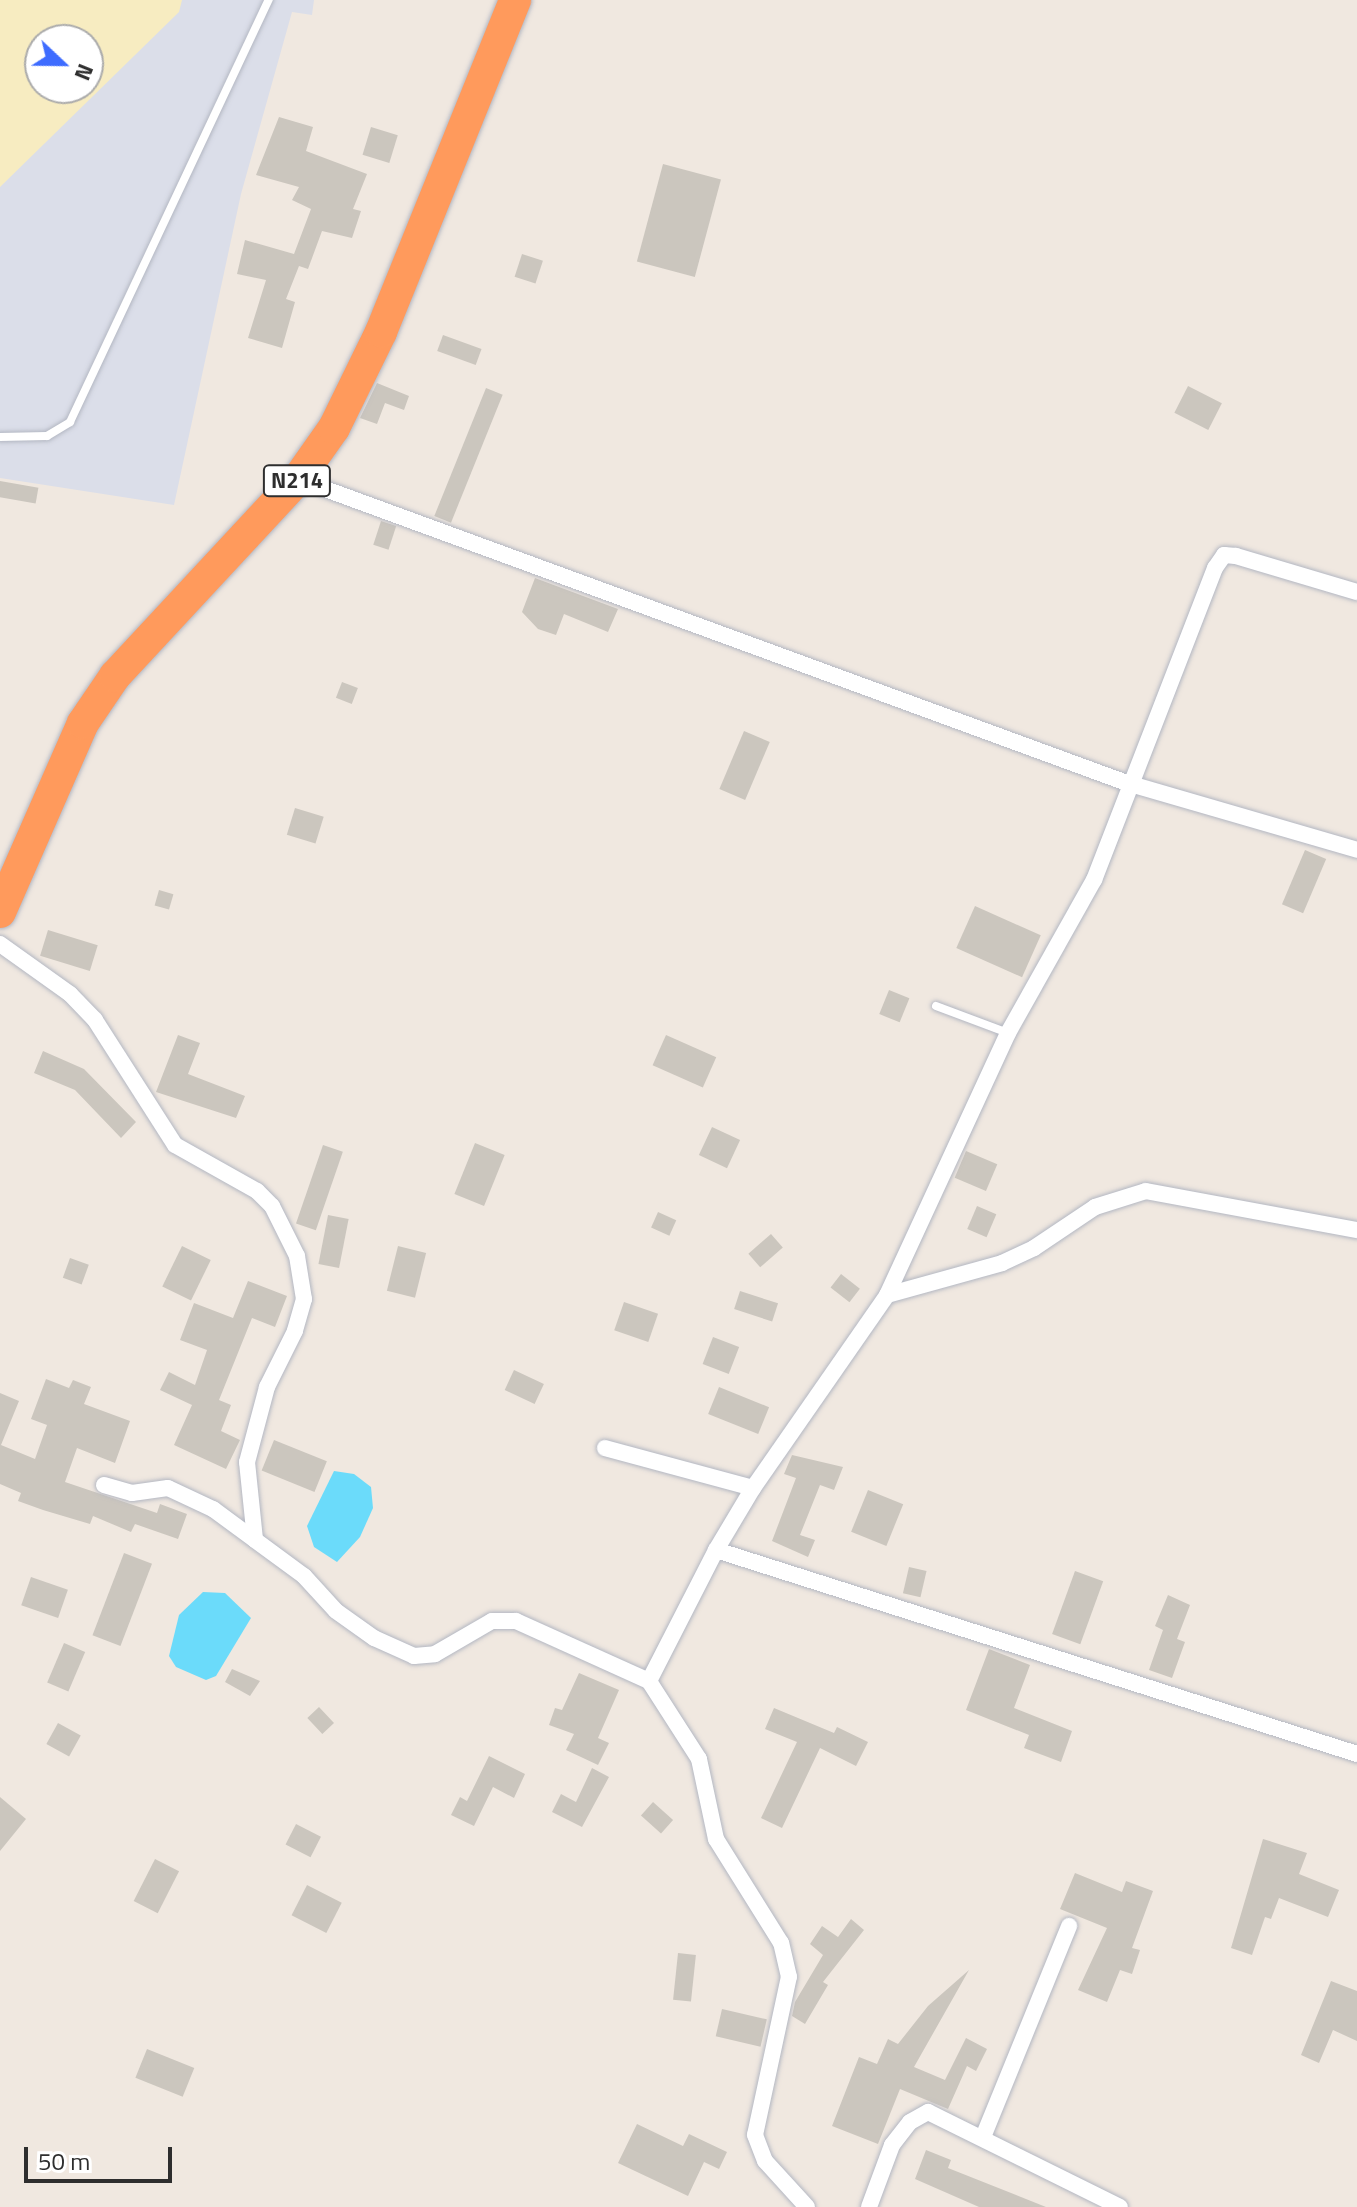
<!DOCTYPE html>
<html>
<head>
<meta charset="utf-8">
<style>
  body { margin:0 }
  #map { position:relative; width:1357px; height:2207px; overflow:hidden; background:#f0e8e0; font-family:"Titillium Web",sans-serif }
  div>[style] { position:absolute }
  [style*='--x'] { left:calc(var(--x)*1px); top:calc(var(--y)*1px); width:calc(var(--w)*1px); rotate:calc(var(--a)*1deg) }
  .airport>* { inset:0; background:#dbdee9 }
  .sand>* { inset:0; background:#f7ecc1 }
  .water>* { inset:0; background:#6bdbfa }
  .building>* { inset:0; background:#cbc6be; transform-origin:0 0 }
  .roads { filter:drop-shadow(0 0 2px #b3b7c2) drop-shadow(0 0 2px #b3b7c2) }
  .lane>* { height:8px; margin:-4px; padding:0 4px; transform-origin:4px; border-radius:4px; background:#fff }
  .street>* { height:16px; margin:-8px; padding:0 8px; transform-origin:8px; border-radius:8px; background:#fff }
  .highway>* { height:32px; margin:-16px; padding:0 16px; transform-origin:16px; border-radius:16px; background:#ff9a5c }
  span { translate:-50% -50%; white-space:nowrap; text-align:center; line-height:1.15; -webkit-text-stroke:8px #fff; paint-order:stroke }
  .shield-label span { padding:2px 6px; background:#fff; border:2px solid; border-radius:6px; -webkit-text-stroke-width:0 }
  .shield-label { font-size:22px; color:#2e2e2e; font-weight:700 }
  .north { position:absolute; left:24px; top:24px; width:80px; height:80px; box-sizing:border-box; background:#fff; border:2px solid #ababab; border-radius:50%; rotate:112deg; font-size:22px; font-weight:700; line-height:32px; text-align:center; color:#2e2e2e }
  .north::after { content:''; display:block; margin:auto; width:28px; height:36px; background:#3e6cff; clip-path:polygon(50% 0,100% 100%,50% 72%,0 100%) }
  .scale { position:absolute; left:24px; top:2147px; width:148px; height:36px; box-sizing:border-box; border:4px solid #2e2e2e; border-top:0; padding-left:10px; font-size:24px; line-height:28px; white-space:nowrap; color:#2e2e2e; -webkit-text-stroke:6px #fff; paint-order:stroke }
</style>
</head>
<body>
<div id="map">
  <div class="airport">
    <div style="clip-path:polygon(evenodd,0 0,314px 0,312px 15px,292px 12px,241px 194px,174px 505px,0 478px,0 0,40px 40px,88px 40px,88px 88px,40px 88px,40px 40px)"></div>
  </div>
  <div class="sand">
    <div style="clip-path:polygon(evenodd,0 0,182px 0,179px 12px,0 187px,0 0,40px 40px,88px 40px,88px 88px,40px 88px,40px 40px)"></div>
  </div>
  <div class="water">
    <div style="clip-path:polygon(334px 1471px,354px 1474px,371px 1487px,373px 1508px,360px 1537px,337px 1562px,314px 1547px,307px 1526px)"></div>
    <div style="clip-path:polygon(203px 1592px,225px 1593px,251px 1618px,216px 1676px,206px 1680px,176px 1667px,169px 1656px,179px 1615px)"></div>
  </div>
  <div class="building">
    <div style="clip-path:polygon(279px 117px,313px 127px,306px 151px,367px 174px,353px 209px,361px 211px,352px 238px,322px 231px,308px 269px,299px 266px,286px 299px,295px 302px,282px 348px,248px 338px,266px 280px,237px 274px,245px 240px,294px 254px,311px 209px,292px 200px,299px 187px,256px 175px)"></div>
    <div style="left:371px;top:127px;width:28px;height:29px;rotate:17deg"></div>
    <div style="left:663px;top:164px;width:60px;height:101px;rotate:15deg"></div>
    <div style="left:522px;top:254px;width:22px;height:24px;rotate:18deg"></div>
    <div style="left:443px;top:335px;width:41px;height:17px;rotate:20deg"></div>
    <div style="clip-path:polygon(377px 383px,409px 396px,404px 410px,385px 403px,377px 424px,360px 418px)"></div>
    <div style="left:1188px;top:386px;width:38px;height:30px;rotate:27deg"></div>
    <div style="left:486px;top:388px;width:18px;height:138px;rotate:22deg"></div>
    <div style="left:0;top:481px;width:39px;height:16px;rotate:10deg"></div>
    <div style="left:381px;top:521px;width:16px;height:25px;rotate:18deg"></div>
    <div style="clip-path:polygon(535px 578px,618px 609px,608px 632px,564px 614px,556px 635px,538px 629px,522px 612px)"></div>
    <div style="left:342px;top:682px;width:17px;height:17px;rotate:21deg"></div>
    <div style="left:744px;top:731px;width:28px;height:63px;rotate:23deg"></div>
    <div style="left:295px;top:808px;width:30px;height:28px;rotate:17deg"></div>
    <div style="left:1305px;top:850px;width:23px;height:59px;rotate:23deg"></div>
    <div style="left:159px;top:890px;width:15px;height:16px;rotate:16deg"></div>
    <div style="left:975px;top:906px;width:72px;height:46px;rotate:24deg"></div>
    <div style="left:48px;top:930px;width:52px;height:27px;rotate:17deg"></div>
    <div style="left:889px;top:990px;width:22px;height:26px;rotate:22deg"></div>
    <div style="clip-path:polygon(178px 1035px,200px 1043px,188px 1074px,245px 1096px,236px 1118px,156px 1092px)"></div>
    <div style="left:666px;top:1035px;width:55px;height:33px;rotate:24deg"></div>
    <div style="clip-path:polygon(43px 1051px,84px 1069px,136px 1122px,121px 1138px,75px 1090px,34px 1073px)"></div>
    <div style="left:712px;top:1127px;width:31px;height:31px;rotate:25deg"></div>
    <div style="left:475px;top:1143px;width:32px;height:55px;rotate:22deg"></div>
    <div style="left:323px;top:1145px;width:21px;height:83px;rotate:19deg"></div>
    <div style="left:966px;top:1151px;width:34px;height:29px;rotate:23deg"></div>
    <div style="left:977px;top:1206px;width:21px;height:25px;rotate:23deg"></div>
    <div style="left:658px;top:1212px;width:20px;height:17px;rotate:24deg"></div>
    <div style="left:328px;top:1215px;width:21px;height:50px;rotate:11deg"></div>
    <div style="left:771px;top:1234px;width:18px;height:30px;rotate:49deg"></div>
    <div style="left:182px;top:1246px;width:32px;height:45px;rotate:26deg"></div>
    <div style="left:398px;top:1246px;width:29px;height:46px;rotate:14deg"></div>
    <div style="left:70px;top:1258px;width:20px;height:21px;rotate:20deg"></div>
    <div style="left:841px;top:1274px;width:24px;height:17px;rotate:38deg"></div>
    <div style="clip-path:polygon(248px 1281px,287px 1296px,275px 1327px,252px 1318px,219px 1400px,231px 1405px,221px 1431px,240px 1440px,226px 1469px,174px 1445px,192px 1405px,160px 1390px,169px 1372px,195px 1385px,207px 1350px,180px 1340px,194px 1303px,233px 1318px)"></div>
    <div style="left:740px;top:1291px;width:40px;height:19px;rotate:18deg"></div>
    <div style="left:624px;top:1302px;width:36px;height:30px;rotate:19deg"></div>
    <div style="left:713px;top:1337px;width:28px;height:29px;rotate:21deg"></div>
    <div style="left:514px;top:1370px;width:33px;height:22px;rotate:25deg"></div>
    <div style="clip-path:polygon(46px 1379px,69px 1388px,73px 1380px,91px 1387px,84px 1404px,130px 1421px,115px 1463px,77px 1448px,65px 1482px,157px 1513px,160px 1504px,187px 1514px,178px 1539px,135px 1524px,131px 1532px,93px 1516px,90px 1524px,43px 1510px,18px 1501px,21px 1493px,0 1484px,0 1393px,19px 1401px,1px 1445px,35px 1459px,47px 1425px,31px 1419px)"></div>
    <div style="left:719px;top:1387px;width:54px;height:29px;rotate:22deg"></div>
    <div style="left:274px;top:1440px;width:57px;height:33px;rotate:22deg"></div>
    <div style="clip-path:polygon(792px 1455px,843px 1467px,834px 1490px,820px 1485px,800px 1535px,815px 1540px,808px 1557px,772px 1541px,796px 1478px,784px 1474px)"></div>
    <div style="left:868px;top:1490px;width:38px;height:45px;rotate:22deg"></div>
    <div style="left:124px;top:1553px;width:30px;height:88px;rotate:21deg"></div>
    <div style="left:909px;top:1567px;width:18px;height:27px;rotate:13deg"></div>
    <div style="left:1075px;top:1571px;width:30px;height:67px;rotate:20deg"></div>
    <div style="left:31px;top:1577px;width:39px;height:30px;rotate:19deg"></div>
    <div style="clip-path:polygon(1168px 1595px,1190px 1605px,1177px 1639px,1185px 1642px,1172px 1678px,1149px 1670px,1163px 1630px,1155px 1626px)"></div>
    <div style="left:64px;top:1643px;width:23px;height:43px;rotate:23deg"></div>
    <div style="clip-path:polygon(989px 1649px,1030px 1665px,1014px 1708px,1072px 1731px,1061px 1762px,1024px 1748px,1029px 1735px,966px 1710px)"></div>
    <div style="clip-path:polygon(232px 1669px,260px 1681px,250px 1696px,225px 1682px)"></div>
    <div style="clip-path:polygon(579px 1673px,619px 1690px,598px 1738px,609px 1743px,598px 1765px,566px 1750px,574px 1734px,549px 1725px,555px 1708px,562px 1710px)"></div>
    <div style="left:319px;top:1707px;width:22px;height:16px;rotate:47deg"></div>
    <div style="clip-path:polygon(774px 1708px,834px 1733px,837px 1727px,868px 1742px,856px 1766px,820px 1748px,782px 1828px,761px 1818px,797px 1742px,765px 1729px)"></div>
    <div style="left:58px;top:1723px;width:26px;height:24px;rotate:29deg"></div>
    <div style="clip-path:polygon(489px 1756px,525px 1774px,514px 1798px,493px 1787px,474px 1826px,451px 1815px,460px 1797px,467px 1801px)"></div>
    <div style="clip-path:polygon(592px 1768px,609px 1777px,582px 1827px,552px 1812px,561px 1794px,576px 1802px)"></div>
    <div style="clip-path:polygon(0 1797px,26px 1819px,0 1851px)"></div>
    <div style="left:653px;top:1802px;width:27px;height:18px;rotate:42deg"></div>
    <div style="left:296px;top:1824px;width:28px;height:23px;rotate:27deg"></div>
    <div style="clip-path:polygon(1263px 1839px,1307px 1853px,1299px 1874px,1339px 1890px,1328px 1917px,1279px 1898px,1271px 1919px,1265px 1917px,1252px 1955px,1231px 1948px)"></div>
    <div style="left:155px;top:1859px;width:27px;height:47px;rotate:27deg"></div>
    <div style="clip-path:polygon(1075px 1873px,1122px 1892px,1126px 1881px,1153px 1891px,1132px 1948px,1140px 1950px,1132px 1974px,1120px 1970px,1107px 2002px,1078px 1990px,1107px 1928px,1060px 1909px)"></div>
    <div style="left:307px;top:1885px;width:39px;height:34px;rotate:27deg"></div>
    <div style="clip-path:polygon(851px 1919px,864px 1930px,823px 1982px,828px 1985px,805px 2024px,792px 2016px,795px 2002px,823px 1955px,810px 1944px,822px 1926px,838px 1937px)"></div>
    <div style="left:678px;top:1953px;width:18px;height:47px;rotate:6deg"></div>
    <div style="clip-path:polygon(969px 1970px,914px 2067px,945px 2080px,966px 2038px,987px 2049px,976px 2071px,967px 2066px,948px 2109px,900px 2089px,878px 2144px,832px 2126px,859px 2057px,877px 2064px,888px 2039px,898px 2044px,928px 2006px)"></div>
    <div style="clip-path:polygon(1331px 1981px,1357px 1991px,1357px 2041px,1333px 2030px,1319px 2063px,1301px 2055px)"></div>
    <div style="left:722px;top:2009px;width:46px;height:28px;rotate:13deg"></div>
    <div style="left:147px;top:2049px;width:51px;height:31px;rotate:22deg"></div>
    <div style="clip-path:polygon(637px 2124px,683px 2146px,689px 2134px,727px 2152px,719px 2169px,704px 2162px,688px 2196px,618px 2163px)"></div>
    <div style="clip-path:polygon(926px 2150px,951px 2160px,948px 2168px,1046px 2207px,979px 2207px,915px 2179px)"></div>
  </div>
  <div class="roads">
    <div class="lane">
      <div style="--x:0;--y:437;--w:47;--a:-1.2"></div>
      <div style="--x:47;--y:436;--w:27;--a:-31"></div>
      <div style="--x:70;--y:422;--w:467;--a:-64.8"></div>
      <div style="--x:936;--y:1006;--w:77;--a:20.6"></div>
    </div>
    <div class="street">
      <div style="--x:298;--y:479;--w:883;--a:20.14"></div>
      <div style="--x:1127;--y:783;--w:240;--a:16.2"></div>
      <div style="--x:0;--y:944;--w:86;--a:35.5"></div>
      <div style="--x:70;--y:994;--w:36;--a:46"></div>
      <div style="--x:95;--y:1020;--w:148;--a:57.4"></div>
      <div style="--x:175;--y:1145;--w:94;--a:29.3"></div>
      <div style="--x:257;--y:1191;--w:21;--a:45"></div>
      <div style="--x:272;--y:1206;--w:56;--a:63.4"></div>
      <div style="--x:297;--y:1256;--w:44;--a:80.8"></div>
      <div style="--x:304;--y:1299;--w:33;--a:106"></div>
      <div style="--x:295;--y:1331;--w:63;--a:116.6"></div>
      <div style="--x:267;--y:1387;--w:78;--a:104.9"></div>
      <div style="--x:247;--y:1462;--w:78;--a:84.1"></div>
      <div style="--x:255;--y:1540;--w:61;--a:36.3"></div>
      <div style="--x:304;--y:1576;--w:47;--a:47.6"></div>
      <div style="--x:336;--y:1611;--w:47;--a:35.4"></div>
      <div style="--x:374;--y:1638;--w:44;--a:24.2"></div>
      <div style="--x:414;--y:1656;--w:21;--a:-5"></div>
      <div style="--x:435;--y:1654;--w:66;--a:-30.1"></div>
      <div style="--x:492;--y:1621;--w:24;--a:0"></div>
      <div style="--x:516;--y:1621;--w:146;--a:24.3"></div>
      <div style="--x:887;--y:1295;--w:289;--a:-65.2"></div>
      <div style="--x:1008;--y:1033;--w:176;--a:-60.7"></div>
      <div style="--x:1094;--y:880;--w:335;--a:-68.8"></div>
      <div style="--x:1215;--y:568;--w:16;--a:-55"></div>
      <div style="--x:1224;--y:555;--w:12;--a:5"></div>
      <div style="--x:1236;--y:556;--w:126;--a:16.6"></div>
      <div style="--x:605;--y:1448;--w:153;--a:15.1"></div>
      <div style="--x:104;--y:1485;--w:29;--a:16"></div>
      <div style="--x:132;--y:1493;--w:36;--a:-8"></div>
      <div style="--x:168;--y:1488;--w:50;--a:25"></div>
      <div style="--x:213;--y:1509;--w:52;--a:36.4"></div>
      <div style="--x:716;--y:1550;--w:673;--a:17.65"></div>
      <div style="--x:983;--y:2137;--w:228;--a:-67.8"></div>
      <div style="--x:807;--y:2207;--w:62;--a:-132.4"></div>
      <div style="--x:765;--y:2161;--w:28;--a:-111"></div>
      <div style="--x:755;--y:2135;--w:162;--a:-77.9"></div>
      <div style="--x:789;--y:1977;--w:35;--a:-103"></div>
      <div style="--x:781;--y:1943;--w:123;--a:-122"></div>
      <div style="--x:716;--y:1839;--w:82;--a:-102"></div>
      <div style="--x:699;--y:1759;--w:93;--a:-122.7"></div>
      <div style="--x:649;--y:1681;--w:147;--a:-62.9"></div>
      <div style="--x:716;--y:1550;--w:72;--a:-59.2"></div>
      <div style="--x:753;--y:1488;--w:235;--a:-55.2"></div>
      <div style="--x:887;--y:1295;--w:119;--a:-15.5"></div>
      <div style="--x:1002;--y:1263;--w:35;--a:-25"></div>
      <div style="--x:1034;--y:1248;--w:73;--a:-33.9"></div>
      <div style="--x:1095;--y:1207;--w:53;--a:-17.4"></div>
      <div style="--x:1146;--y:1191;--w:215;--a:10.5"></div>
      <div style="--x:869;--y:2207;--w:66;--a:-69.6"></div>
      <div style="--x:892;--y:2145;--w:29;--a:-52"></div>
      <div style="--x:910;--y:2122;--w:21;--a:-29"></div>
      <div style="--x:928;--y:2112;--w:214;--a:26.3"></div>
    </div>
    <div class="highway">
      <div style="--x:0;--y:912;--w:206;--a:-66.3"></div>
      <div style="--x:83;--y:723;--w:57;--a:-55.8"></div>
      <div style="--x:115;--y:676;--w:269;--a:-47.1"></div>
      <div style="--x:298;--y:479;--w:62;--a:-54.8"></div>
      <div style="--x:334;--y:428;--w:107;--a:-63.9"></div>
      <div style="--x:381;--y:332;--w:358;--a:-68"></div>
    </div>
  </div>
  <div class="shield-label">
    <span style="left:297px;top:481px">N214</span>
  </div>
  <div class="north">N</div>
  <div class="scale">50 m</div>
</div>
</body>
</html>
